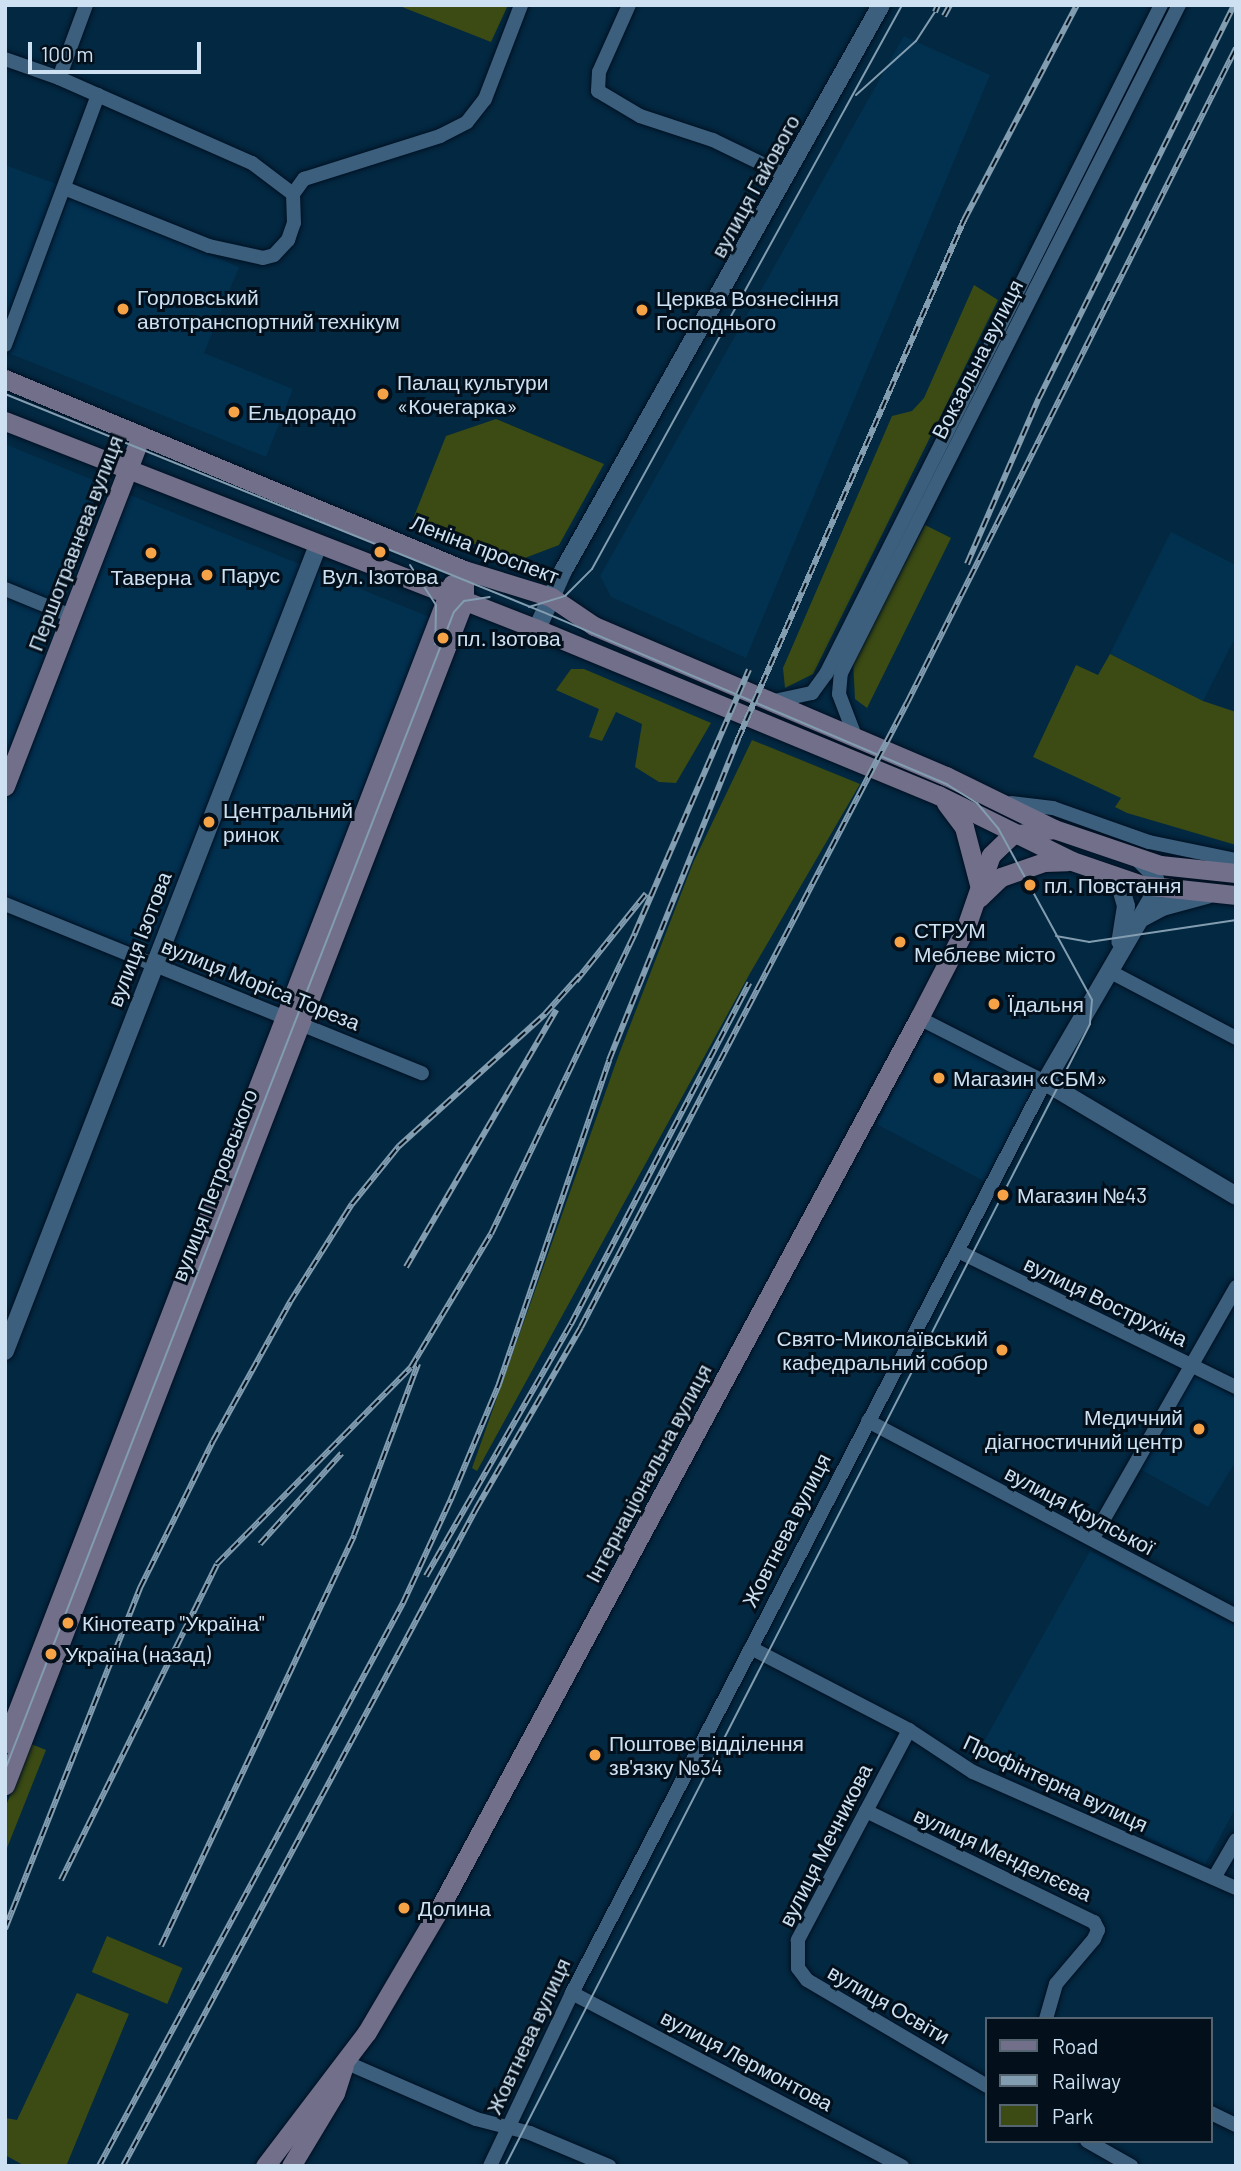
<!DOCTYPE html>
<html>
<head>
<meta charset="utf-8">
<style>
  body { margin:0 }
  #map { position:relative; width:1241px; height:2171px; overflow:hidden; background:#032841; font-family:Barlow,sans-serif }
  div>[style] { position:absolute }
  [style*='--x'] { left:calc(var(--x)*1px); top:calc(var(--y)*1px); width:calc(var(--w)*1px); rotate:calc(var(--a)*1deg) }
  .built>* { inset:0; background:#02304f; transform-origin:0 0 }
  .green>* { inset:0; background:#3b4b13; transform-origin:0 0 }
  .roads { filter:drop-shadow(0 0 2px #001022) drop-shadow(0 0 2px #001022) }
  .minor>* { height:14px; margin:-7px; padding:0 7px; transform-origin:7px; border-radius:7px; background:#3b5f7c }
  .tertiary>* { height:18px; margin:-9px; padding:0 9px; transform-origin:9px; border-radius:9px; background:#3b5f7c }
  .secondary>* { height:19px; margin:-9.5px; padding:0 9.5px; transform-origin:9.5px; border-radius:9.5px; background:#726f8a }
  .tram>* { height:2px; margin:-1px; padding:0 1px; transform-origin:1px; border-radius:1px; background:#829cb0 }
  .rail>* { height:6px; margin-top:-3px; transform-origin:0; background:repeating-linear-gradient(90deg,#03101b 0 10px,#829cb0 0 20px); box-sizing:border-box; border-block:2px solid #829cb0 }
  .dots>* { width:19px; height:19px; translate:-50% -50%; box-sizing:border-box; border:4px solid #03101b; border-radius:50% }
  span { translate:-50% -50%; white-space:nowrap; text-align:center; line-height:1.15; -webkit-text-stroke:6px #03101b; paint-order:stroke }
  .street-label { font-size:21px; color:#cee1f2 }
  .poi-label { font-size:21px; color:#cee1f2 }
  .left { translate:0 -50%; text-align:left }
  .right { translate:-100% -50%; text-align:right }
  .frame { position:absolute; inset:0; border:7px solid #cee1f2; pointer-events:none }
  .legend { position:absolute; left:985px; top:2017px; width:228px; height:126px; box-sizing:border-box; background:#03101b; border:2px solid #546471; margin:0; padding:9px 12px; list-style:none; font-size:21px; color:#cee1f2 }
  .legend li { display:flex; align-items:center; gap:14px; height:35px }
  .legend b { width:35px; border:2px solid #546471 }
  .scale { position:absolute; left:28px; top:42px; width:173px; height:32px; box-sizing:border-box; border:4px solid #cee1f2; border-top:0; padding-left:9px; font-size:21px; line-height:24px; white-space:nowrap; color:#cee1f2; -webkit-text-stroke:5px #03101b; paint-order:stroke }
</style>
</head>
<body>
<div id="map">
  <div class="built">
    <div style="clip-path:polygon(904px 36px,990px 75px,746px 658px,611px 597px,600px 576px)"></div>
    <div style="clip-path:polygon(5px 165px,62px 186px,5px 333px)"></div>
    <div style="clip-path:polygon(69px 198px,239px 267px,204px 353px,293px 389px,266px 457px,6px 352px)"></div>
    <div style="clip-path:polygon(5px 444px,432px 618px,283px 1006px,5px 896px)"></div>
    <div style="clip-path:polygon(1171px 532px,1236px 565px,1236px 636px,1203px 701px,1110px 654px)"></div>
    <div style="left:928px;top:1028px;width:122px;height:109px;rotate:28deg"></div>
    <div style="clip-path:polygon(1195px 1375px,1236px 1398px,1236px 1461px,1208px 1507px,1138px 1468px)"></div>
    <div style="clip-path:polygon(1090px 1551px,1236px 1626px,1236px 1807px,1205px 1865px,977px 1754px)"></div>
  </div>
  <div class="green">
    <div style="clip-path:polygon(397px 5px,508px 5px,491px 42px)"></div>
    <div style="clip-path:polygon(974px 285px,998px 300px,813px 674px,785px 688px,783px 668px,892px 416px,912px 411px,924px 398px)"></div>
    <div style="clip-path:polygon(496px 419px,604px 464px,559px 545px,517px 561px,413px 519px,446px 436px)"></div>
    <div style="clip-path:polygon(925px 525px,951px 538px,867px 708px,855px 699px,853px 661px)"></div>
    <div style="clip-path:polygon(1110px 654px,1203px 701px,1236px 712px,1236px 845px,1127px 813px,1115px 807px,1121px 798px,1033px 757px,1076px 665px,1098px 675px)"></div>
    <div style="clip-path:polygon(571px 669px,584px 669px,711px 723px,676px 783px,659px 782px,635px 767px,642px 724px,616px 712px,602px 741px,589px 737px,599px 709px,556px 690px)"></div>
    <div style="clip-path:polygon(752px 740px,860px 784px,749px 975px,477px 1471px,472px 1468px,619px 1054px,693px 863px)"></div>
    <div style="clip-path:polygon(31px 1744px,46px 1750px,5px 1853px,5px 1808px)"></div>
    <div style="left:107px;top:1936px;width:82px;height:39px;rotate:23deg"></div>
    <div style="clip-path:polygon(77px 1993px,129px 2014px,67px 2164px,25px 2166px,5px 2155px,5px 2118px,17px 2120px)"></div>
  </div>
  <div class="roads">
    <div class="minor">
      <div style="--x:629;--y:5;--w:73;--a:114.1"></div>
      <div style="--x:599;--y:72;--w:19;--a:93"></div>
      <div style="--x:598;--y:91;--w:49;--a:30.8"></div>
      <div style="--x:640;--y:116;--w:77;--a:18.2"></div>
      <div style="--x:713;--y:140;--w:82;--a:25.9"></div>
      <div style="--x:5;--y:59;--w:57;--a:19.4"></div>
      <div style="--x:59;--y:78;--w:211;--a:23.8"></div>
      <div style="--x:252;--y:163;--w:51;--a:37.1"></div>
      <div style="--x:59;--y:78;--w:78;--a:-69.7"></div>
      <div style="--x:64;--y:188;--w:156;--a:21.8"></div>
      <div style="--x:209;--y:246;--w:55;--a:12.5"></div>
      <div style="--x:263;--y:258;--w:11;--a:-15"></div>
      <div style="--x:274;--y:255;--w:21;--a:-47"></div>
      <div style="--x:288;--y:240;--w:18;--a:-71"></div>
      <div style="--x:294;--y:223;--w:29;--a:-92"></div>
      <div style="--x:293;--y:194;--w:19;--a:-54"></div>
      <div style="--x:304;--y:179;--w:143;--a:-17.5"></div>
      <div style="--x:440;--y:136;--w:30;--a:-27"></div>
      <div style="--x:467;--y:122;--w:29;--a:-52"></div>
      <div style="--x:485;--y:99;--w:101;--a:-69"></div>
      <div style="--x:5;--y:345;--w:267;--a:-69.6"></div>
      <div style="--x:5;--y:589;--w:71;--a:22.2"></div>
      <div style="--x:774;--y:701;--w:39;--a:-12"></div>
      <div style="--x:812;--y:693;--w:24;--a:-54"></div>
      <div style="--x:826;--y:674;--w:748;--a:-63.4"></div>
      <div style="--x:855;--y:736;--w:45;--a:-110.9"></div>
      <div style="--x:839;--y:694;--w:21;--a:-85"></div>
      <div style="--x:841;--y:673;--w:749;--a:-63.16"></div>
      <div style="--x:1011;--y:803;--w:42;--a:6.8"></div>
      <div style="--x:1053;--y:808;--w:102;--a:19.5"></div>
      <div style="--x:1149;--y:842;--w:89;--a:11.7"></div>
      <div style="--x:5;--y:904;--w:450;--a:22.1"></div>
      <div style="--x:1109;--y:971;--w:144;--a:27.8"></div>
      <div style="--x:958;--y:1251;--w:309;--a:26.1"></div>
      <div style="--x:868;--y:1421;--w:416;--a:27.9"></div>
      <div style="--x:1093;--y:1538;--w:289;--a:-60.3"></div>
      <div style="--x:751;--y:1648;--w:178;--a:27.4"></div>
      <div style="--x:909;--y:1730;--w:77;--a:33.3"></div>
      <div style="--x:973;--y:1772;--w:287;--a:23.8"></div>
      <div style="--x:909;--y:1730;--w:238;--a:117.9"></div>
      <div style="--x:798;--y:1940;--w:28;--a:90"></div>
      <div style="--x:798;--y:1968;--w:15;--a:53"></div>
      <div style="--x:807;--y:1980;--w:209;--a:30.5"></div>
      <div style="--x:866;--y:1811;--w:254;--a:26"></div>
      <div style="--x:1094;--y:1922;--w:9;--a:63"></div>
      <div style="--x:1098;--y:1930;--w:10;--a:114"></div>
      <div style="--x:1094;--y:1939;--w:59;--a:130.2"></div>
      <div style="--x:1056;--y:1984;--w:36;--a:106"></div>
      <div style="--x:1214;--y:1878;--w:44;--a:-59.9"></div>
      <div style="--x:572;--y:1993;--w:373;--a:27.7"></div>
      <div style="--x:345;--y:2062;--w:143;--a:23.5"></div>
      <div style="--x:476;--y:2119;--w:56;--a:14.5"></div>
      <div style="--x:530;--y:2133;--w:86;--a:22.7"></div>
      <div style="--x:1211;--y:2113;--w:28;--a:26"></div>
      <div style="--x:1087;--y:2141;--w:51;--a:29.6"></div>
      <div style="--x:490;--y:2166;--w:191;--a:-64.6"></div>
      <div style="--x:572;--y:1993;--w:1026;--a:-62.56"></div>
      <div style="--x:1045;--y:1082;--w:141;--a:-153.1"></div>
    </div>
    <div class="tertiary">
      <div style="--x:537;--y:629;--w:64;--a:-65.9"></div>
      <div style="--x:563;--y:571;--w:649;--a:-60.67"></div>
      <div style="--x:1140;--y:860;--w:18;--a:45"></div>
      <div style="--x:1153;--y:873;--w:16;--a:72"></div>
      <div style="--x:1158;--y:888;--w:225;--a:120.2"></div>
      <div style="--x:1045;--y:1082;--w:222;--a:30.8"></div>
      <div style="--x:1118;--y:878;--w:29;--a:74"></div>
      <div style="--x:1126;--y:906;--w:36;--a:99"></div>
      <div style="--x:1138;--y:920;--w:27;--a:-28"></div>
      <div style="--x:1162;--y:907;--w:47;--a:-14.9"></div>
      <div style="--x:5;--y:1351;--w:865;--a:-68.78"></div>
    </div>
    <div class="secondary">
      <div style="--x:5;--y:379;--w:497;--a:22.6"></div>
      <div style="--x:464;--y:570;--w:91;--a:17.2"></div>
      <div style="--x:551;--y:597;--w:52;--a:34"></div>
      <div style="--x:594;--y:626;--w:383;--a:23.1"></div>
      <div style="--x:946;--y:776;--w:120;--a:26.1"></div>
      <div style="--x:1054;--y:829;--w:112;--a:18.8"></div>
      <div style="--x:1160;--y:865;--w:76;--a:6"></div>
      <div style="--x:5;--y:421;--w:571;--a:21.35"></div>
      <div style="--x:537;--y:629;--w:434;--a:22.5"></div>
      <div style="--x:938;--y:795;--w:149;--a:26.2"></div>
      <div style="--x:1072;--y:861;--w:74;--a:18.9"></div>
      <div style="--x:1142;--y:885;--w:95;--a:6.1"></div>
      <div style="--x:5;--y:786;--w:376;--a:-68.8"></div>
      <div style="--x:946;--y:803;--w:30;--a:53"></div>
      <div style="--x:964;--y:827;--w:59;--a:75.3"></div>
      <div style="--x:979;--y:898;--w:30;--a:-44"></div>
      <div style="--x:1001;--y:877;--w:46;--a:-19.2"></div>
      <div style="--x:1044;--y:862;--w:23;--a:-2"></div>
      <div style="--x:5;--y:1743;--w:1242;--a:-68.91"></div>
      <div style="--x:5;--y:1785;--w:1270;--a:-68.81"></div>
      <div style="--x:464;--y:601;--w:31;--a:-90"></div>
      <div style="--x:265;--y:2166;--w:168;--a:-52.7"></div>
      <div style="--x:367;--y:2032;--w:138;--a:-59.5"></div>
      <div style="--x:437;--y:1913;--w:1017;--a:-61.7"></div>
      <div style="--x:919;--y:1018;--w:102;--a:-62.7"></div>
      <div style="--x:966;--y:927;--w:76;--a:-70.9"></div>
      <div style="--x:991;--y:855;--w:29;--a:-44"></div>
      <div style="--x:1012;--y:835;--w:42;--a:-8.1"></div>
      <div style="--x:291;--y:2166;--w:85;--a:-58.9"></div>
      <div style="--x:335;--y:2093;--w:29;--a:-72"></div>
    </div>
  </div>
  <div class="tram">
    <div style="--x:856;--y:95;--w:81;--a:-42"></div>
    <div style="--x:916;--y:41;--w:35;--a:-57"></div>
    <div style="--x:5;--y:394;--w:580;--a:22.06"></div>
    <div style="--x:543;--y:612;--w:440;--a:23.1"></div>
    <div style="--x:948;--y:785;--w:34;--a:32"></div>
    <div style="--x:977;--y:803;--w:33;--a:50"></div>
    <div style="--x:998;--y:828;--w:196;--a:61.3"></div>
    <div style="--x:1092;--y:1000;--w:24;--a:95"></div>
    <div style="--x:1090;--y:1024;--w:1283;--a:117.12"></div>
    <div style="--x:410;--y:565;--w:48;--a:57"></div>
    <div style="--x:436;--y:605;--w:39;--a:91"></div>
    <div style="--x:529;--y:607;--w:38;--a:-17"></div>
    <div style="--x:565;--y:596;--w:38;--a:-45"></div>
    <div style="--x:592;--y:569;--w:644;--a:-61.2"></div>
    <div style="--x:1056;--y:936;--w:34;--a:10"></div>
    <div style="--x:1089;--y:942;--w:149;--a:-8.5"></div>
    <div style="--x:5;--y:1770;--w:1242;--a:-68.81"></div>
    <div style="--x:454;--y:612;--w:15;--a:-48"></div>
    <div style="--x:464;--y:601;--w:26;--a:-9"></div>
  </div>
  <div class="rail">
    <div style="--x:935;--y:12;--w:8;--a:-67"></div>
    <div style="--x:944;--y:16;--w:13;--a:-61"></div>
    <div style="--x:967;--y:564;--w:181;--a:-66.6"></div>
    <div style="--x:1039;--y:398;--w:439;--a:-63.6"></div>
    <div style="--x:576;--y:981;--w:112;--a:-51.2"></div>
    <div style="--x:406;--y:1267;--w:298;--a:-59.7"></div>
    <div style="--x:260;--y:1544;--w:122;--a:-48"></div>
    <div style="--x:426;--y:1576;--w:291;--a:-60.1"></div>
    <div style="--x:571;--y:1324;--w:385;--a:-62.4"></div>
    <div style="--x:61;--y:1880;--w:352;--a:-63.7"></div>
    <div style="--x:217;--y:1564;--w:276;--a:-45.4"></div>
    <div style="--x:411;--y:1367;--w:155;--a:-59"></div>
    <div style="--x:491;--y:1234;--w:334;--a:-64.4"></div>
    <div style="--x:635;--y:933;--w:287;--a:-66.6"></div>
    <div style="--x:5;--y:1929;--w:367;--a:-68.4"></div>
    <div style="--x:140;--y:1588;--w:164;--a:-63.6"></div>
    <div style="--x:213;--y:1441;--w:159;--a:-61"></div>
    <div style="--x:290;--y:1302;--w:116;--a:-57.7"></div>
    <div style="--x:352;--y:1204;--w:75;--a:-51"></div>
    <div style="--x:399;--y:1146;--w:197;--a:-42.1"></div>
    <div style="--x:545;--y:1014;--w:52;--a:-48.1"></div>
    <div style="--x:161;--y:1946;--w:454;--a:-64.8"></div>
    <div style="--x:354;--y:1535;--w:183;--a:-69.5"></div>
    <div style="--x:99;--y:2166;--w:640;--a:-61.63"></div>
    <div style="--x:403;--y:1603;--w:115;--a:-65.2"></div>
    <div style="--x:451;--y:1499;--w:125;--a:-67.3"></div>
    <div style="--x:499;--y:1384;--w:342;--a:-71.2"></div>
    <div style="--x:609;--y:1060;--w:346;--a:-68.1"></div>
    <div style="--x:738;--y:739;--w:566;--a:-66.47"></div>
    <div style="--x:964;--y:220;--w:243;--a:-62.3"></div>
    <div style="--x:123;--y:2166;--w:746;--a:-61.75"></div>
    <div style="--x:476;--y:1509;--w:210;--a:-60"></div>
    <div style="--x:581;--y:1327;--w:704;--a:-62.42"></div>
    <div style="--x:907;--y:703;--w:733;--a:-63.33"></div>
  </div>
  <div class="dots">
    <div style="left:123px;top:309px;background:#f6a247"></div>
    <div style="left:642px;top:310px;background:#f6a247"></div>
    <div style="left:383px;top:394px;background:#f6a247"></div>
    <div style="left:234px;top:412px;background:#f6a247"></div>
    <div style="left:380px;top:552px;background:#f6a247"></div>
    <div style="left:151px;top:553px;background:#f6a247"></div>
    <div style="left:207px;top:575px;background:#f6a247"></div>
    <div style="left:443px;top:638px;background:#f6a247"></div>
    <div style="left:209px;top:822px;background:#f6a247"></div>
    <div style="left:1030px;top:885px;background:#f6a247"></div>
    <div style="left:900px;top:942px;background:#f6a247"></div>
    <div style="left:994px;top:1004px;background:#f6a247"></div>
    <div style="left:939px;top:1078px;background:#f6a247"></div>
    <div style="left:1003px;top:1195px;background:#f6a247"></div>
    <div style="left:1002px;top:1350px;background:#f6a247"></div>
    <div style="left:1199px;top:1429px;background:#f6a247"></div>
    <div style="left:68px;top:1623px;background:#f6a247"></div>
    <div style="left:51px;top:1654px;background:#f6a247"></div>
    <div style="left:595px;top:1755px;background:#f6a247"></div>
    <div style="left:404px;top:1908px;background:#f6a247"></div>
  </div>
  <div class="street-label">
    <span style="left:755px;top:186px;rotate:-61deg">вулиця Гайового</span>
    <span style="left:977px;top:359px;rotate:-63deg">Вокзальна вулиця</span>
    <span style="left:75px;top:543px;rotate:-69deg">Першотравнева вулиця</span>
    <span style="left:485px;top:549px;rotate:21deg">Леніна проспект</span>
    <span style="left:139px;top:939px;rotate:-69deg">вулиця Ізотова</span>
    <span style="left:261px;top:984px;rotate:22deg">вулиця Моріса Тореза</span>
    <span style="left:214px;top:1185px;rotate:-69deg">вулиця Петровського</span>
    <span style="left:1106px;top:1301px;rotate:26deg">вулиця Вострухіна</span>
    <span style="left:648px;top:1473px;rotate:-62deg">Інтернаціональна вулиця</span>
    <span style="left:1080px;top:1510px;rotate:28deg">вулиця Крупської</span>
    <span style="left:786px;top:1530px;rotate:-63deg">Жовтнева вулиця</span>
    <span style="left:1056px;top:1783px;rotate:25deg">Профінтерна вулиця</span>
    <span style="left:825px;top:1845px;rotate:-63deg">вулиця Мечникова</span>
    <span style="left:1003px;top:1854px;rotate:25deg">вулиця Менделєєва</span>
    <span style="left:889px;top:2004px;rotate:30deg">вулиця Освіти</span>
    <span style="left:528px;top:2036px;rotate:-65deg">Жовтнева вулиця</span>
    <span style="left:747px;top:2060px;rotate:28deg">вулиця Лермонтова</span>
  </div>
  <div class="poi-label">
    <span class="left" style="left:137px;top:309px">Горловський<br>автотранспортний технікум</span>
    <span class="left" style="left:656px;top:310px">Церква Вознесіння<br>Господнього</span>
    <span class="left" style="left:397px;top:394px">Палац культури<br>«Кочегарка»</span>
    <span class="left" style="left:248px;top:412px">Ельдорадо</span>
    <span class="left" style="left:221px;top:575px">Парус</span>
    <span style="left:380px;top:576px">Вул. Ізотова</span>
    <span style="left:151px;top:577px">Таверна</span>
    <span class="left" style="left:457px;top:638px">пл. Ізотова</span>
    <span class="left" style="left:223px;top:822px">Центральний<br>ринок</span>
    <span class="left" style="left:1044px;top:885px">пл. Повстання</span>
    <span class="left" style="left:914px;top:942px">СТРУМ<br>Меблеве місто</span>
    <span class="left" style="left:1008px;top:1004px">Їдальня</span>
    <span class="left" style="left:953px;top:1078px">Магазин «СБМ»</span>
    <span class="left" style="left:1017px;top:1195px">Магазин №43</span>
    <span class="right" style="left:988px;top:1350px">Свято-Миколаївський<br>кафедральний собор</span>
    <span class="right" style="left:1183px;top:1429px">Медичний<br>діагностичний центр</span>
    <span class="left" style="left:82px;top:1623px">Кінотеатр "Україна"</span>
    <span class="left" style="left:65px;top:1654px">Україна (назад)</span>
    <span class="left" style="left:609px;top:1755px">Поштове відділення<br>зв'язку №34</span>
    <span class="left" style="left:418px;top:1908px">Долина</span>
  </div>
  <div class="frame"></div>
  <ul class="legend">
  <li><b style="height:9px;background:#726f8a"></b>Road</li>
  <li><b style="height:9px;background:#829cb0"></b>Railway</li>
  <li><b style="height:19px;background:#3b4b13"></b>Park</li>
  </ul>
  <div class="scale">100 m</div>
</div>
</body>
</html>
